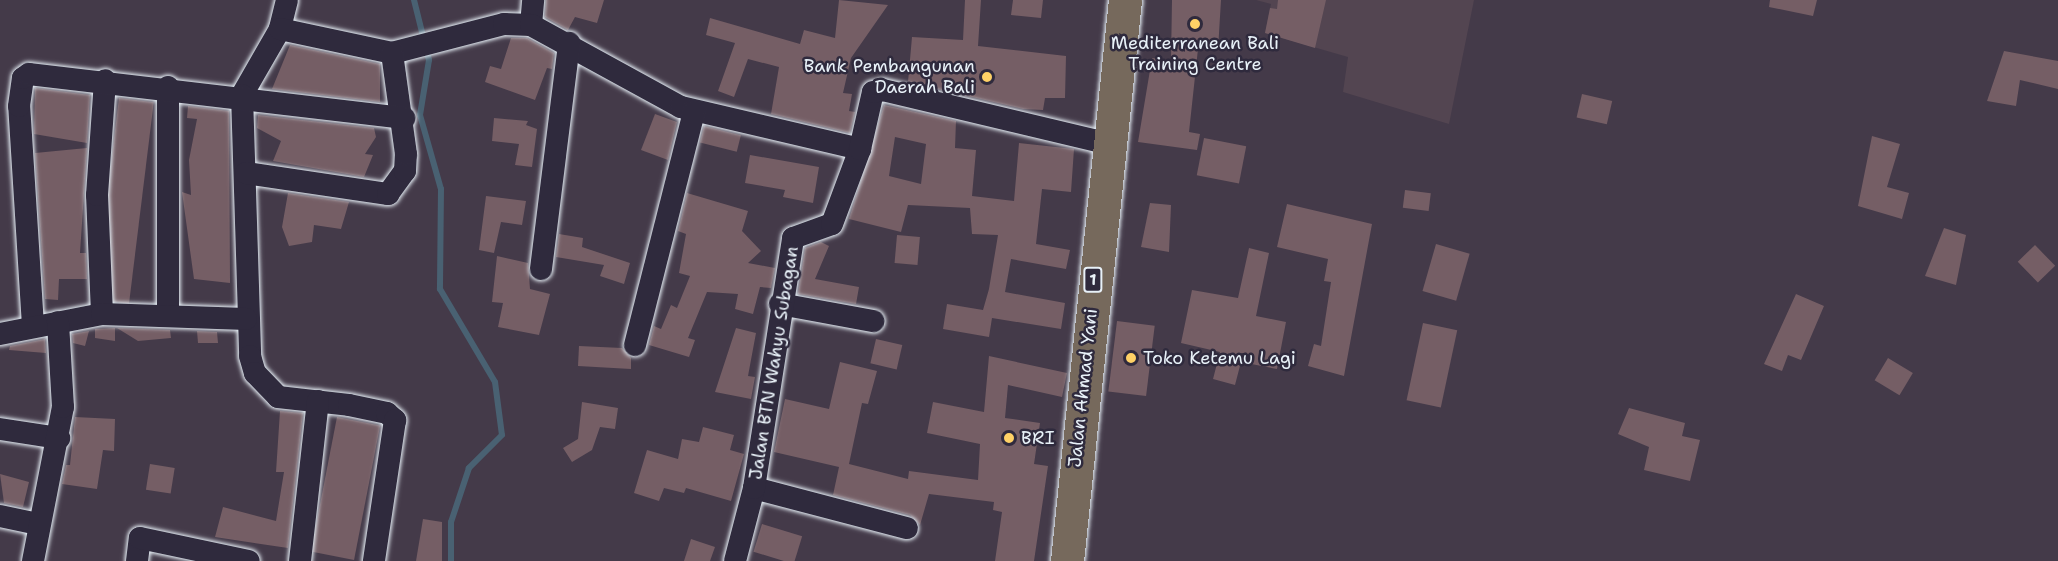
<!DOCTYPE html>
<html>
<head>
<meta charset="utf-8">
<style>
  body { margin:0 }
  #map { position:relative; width:2058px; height:561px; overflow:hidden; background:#443a49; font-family:"Shantell Sans",sans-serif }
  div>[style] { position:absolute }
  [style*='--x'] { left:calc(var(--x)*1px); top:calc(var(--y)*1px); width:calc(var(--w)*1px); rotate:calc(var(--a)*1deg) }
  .built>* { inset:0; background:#534551 }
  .stream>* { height:6px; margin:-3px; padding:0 3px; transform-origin:3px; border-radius:3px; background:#496172 }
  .building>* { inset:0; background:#755e65; transform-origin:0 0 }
  .roads { filter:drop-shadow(0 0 2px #e8f1f8) drop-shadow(0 0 2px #e8f1f8) }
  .minor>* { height:22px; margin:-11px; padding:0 11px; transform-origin:11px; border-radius:11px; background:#2f2a3d }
  .highway>* { height:33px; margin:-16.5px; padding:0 16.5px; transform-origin:16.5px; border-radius:16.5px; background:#76695c }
  .dots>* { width:16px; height:16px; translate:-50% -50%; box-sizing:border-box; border:3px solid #2f2a3d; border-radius:50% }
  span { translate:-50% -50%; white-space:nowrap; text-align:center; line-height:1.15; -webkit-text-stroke:5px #2f2a3d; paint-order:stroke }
  .shield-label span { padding:2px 4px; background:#2f2a3d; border:2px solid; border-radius:4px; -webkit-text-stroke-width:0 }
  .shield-label { font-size:16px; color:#e8f1f8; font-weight:700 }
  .poi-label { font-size:18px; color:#e8f1f8 }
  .right { translate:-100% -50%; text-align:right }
  .left { translate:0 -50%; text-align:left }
  .street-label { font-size:18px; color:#e8f1f8 }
</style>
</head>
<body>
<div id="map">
  <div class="built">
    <div style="clip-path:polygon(1256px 0,1474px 0,1449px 124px,1343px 92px,1348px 57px,1265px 33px,1271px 4px)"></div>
  </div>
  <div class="stream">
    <div style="--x:414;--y:0;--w:62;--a:76"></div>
    <div style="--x:429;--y:60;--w:56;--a:99.3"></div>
    <div style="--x:420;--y:115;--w:77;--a:74.2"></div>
    <div style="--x:441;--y:189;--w:100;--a:90.6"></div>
    <div style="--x:440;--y:289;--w:108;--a:59.4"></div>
    <div style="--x:495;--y:382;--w:53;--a:82.5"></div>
    <div style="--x:502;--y:435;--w:47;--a:135"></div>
    <div style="--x:469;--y:468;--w:57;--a:108.4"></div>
    <div style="--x:451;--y:522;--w:39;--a:90"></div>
  </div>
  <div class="building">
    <div style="clip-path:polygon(546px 0,604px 0,597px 23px,575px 17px,568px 30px,545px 17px)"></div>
    <div style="clip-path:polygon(839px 0,888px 5px,851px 58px,843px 93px,852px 94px,849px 111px,855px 112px,850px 133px,771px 114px,779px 67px,748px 59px,734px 97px,718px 91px,735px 43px,706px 35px,710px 18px,800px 44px,804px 30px,835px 38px)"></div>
    <div style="clip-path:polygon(965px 0,981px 0,978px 46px,1066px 56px,1065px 98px,1045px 98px,1043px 110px,1023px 109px,908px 82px,912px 37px,963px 40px)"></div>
    <div style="clip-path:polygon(1013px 0,1043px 0,1041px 18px,1011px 15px)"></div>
    <div style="clip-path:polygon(1172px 0,1221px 0,1218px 50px,1198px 49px,1189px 132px,1200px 134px,1197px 150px,1138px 142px,1152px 58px,1171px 60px)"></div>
    <div style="clip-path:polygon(1278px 0,1326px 0,1315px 48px,1265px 33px,1270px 8px,1277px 9px)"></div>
    <div style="clip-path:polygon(1770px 0,1817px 0,1813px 16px,1769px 7px)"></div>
    <div style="clip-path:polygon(511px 38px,527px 38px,554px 53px,552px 69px,547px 68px,535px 100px,485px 82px,490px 66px,501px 69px)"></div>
    <div style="clip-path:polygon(290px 45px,380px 64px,380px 102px,272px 89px)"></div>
    <div style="clip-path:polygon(2004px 51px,2058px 61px,2058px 89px,2020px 80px,2016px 106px,1987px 101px)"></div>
    <div style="clip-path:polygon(35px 88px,90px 95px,87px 143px,34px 134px)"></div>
    <div style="left:1582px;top:94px;width:31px;height:24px;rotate:13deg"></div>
    <div style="left:119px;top:98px;width:35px;height:203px;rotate:7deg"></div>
    <div style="clip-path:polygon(evenodd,884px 105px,956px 121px,955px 148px,976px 150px,972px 196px,1014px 201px,1019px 143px,1074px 149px,1071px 192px,1042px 189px,1036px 244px,1070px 250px,1066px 269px,1011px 259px,1005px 292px,1065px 303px,1061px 329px,992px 318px,989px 337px,943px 329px,947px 304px,983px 310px,989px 289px,998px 235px,972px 234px,970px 208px,908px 205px,901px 232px,849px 219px,884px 105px,895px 137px,926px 144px,921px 184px,889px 176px,895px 137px)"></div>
    <div style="clip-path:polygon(188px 106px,229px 111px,230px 283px,194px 279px,182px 192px,191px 195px,189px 160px,197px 119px,187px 118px)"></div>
    <div style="clip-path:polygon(655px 114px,677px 122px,668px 160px,641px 150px)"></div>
    <div style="clip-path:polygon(258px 115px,374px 128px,376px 137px,365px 154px,373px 155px,364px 177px,273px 161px,281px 141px,257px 128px)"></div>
    <div style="clip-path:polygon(494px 118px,528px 121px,526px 125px,537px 129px,532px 167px,515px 165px,519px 144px,492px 141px)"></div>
    <div style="left:704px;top:126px;width:38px;height:17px;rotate:14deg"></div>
    <div style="clip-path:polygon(1872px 136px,1900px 144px,1887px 187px,1909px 193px,1902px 219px,1858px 206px)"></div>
    <div style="left:1204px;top:138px;width:43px;height:38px;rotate:11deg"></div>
    <div style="clip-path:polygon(87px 148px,80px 253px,86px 253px,87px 279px,59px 279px,58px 300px,45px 299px,35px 153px)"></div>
    <div style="clip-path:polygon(750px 155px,819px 167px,813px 203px,783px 197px,785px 190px,745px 183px)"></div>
    <div style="left:1405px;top:190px;width:26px;height:18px;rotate:7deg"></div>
    <div style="clip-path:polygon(288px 193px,349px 202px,341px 229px,314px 225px,312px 242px,289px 246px,282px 227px)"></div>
    <div style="clip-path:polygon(687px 193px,748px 211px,742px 231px,761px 251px,748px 263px,775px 268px,771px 288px,760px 287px,753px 314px,735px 309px,738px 294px,707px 292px,688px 338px,695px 340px,689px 357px,649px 345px,654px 326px,661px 329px,671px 305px,677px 308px,690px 276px,679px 273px,686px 234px,678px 231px)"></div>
    <div style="clip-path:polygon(486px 196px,526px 201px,522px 225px,501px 222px,494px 253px,479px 250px)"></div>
    <div style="clip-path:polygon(1150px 203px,1171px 205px,1169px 252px,1141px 247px)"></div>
    <div style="clip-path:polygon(1287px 204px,1372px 224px,1344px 376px,1308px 366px,1314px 344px,1321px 346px,1331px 282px,1324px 281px,1328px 259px,1277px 247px)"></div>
    <div style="clip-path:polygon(1944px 228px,1966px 235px,1956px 285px,1925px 276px)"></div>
    <div style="clip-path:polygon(559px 234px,583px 238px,582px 247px,630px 263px,624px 284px,600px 276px,604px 265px,556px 257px)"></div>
    <div style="left:897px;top:235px;width:23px;height:28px;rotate:5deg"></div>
    <div style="clip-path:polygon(821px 242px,829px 246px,815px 279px,859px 287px,856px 304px,798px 294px,805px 248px)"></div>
    <div style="left:1436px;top:244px;width:35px;height:49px;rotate:16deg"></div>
    <div style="left:2035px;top:245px;width:29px;height:24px;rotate:46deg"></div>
    <div style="clip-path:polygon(1249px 248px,1269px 253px,1256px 316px,1286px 322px,1277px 369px,1241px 362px,1235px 385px,1213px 379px,1220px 352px,1181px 343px,1192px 290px,1238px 298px)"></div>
    <div style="clip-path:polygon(497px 256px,528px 263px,530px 289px,550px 294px,539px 335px,498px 327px,503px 303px,492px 302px)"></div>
    <div style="clip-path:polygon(1796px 294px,1824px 306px,1801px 360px,1788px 355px,1782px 371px,1764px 364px)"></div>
    <div style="left:1117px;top:321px;width:38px;height:71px;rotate:7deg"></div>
    <div style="left:1423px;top:323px;width:35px;height:79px;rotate:12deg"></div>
    <div style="clip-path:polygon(115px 328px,115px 341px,95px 338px,95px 329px)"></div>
    <div style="clip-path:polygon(117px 328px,170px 330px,171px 338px,138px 341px)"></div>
    <div style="clip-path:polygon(736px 328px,756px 333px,748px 376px,755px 377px,751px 399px,715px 392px)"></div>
    <div style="clip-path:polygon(89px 331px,85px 346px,73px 343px,72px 334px)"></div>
    <div style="clip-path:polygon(197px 331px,217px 332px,218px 343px,198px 343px)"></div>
    <div style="clip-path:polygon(45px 339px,46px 353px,9px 350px,10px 346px)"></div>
    <div style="left:876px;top:339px;width:27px;height:25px;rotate:13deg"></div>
    <div style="clip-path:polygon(579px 346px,622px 348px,631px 358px,631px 369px,578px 366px)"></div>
    <div style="clip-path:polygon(989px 356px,1067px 373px,1062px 397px,1008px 385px,1005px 418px,1040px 423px,1034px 464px,1048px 466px,1034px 561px,995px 561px,1002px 512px,993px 510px,994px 502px,929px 494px,920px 525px,910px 515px,833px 495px,839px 467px,774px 452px,785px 399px,829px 409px,840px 362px,877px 371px,868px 404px,862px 403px,849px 464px,908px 479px,909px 471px,978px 480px,980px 444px,927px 433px,933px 402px,984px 412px)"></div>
    <div style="left:1888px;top:358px;width:29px;height:26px;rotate:31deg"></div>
    <div style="clip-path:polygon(582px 402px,618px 408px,615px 429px,600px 427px,592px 450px,572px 462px,563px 448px,578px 439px)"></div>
    <div style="clip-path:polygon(1629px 408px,1685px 423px,1682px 436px,1700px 440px,1690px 481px,1644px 470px,1649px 447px,1618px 434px)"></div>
    <div style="clip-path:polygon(280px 411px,303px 413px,288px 548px,215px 537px,223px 507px,276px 521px,284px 472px,276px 472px)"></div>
    <div style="clip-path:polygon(75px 417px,115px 419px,114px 451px,103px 450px,97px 489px,62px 484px,66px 465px,70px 465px)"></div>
    <div style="left:337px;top:417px;width:44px;height:137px;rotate:11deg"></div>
    <div style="clip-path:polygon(703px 427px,734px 435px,730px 450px,744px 454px,731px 501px,686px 488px,684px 493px,664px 488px,659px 501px,634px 493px,647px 450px,678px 459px,682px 439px,699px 442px)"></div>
    <div style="left:150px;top:464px;width:25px;height:26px;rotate:9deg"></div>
    <div style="clip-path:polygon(0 474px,29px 482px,23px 507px,4px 503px)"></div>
    <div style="clip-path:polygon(423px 519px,442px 522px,442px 561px,416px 561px)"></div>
    <div style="left:762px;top:524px;width:42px;height:29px;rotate:17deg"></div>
    <div style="clip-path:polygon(691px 539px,715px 547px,710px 561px,684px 561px)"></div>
  </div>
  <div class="roads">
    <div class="minor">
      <div style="--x:287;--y:0;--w:30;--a:104"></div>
      <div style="--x:280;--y:29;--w:76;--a:119.9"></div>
      <div style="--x:242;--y:95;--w:261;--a:88.2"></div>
      <div style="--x:250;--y:356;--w:18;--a:74"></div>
      <div style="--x:255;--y:373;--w:33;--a:46"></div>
      <div style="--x:278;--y:397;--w:71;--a:6.4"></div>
      <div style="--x:349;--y:405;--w:39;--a:12"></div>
      <div style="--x:387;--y:413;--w:11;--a:41"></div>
      <div style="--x:395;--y:420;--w:143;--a:98.5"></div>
      <div style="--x:531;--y:25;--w:25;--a:-85"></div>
      <div style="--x:280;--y:29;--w:115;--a:12.1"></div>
      <div style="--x:392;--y:53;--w:116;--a:-14.5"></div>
      <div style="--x:504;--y:24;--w:27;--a:2"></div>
      <div style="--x:531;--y:25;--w:171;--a:28.7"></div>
      <div style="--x:681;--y:107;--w:184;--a:13.2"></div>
      <div style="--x:168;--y:87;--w:229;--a:90"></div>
      <div style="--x:246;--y:173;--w:144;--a:8.4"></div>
      <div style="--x:388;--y:194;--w:29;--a:-54"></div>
      <div style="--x:405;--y:171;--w:17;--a:-87"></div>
      <div style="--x:406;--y:154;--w:102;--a:-97.9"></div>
      <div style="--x:541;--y:269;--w:228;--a:-82.9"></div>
      <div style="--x:780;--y:304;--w:95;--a:10.4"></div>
      <div style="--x:102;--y:314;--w:119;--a:-92.4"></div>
      <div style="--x:97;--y:195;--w:115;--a:-86"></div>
      <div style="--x:33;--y:326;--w:220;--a:-93.6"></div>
      <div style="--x:19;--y:106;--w:28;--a:-82"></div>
      <div style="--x:23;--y:78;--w:7;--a:-34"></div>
      <div style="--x:29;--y:74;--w:378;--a:6.7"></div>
      <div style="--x:0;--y:334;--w:104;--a:-11.1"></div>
      <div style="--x:102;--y:314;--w:144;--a:2"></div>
      <div style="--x:635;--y:345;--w:241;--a:-75.8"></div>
      <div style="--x:0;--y:429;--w:60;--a:8.7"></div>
      <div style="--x:754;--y:488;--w:158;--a:14.7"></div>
      <div style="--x:0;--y:516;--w:40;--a:12"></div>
      <div style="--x:33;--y:561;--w:157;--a:-79"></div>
      <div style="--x:63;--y:407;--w:85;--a:-93.4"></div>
      <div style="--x:137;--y:561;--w:23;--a:-83"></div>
      <div style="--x:140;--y:538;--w:111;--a:11.9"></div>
      <div style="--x:300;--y:561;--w:161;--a:-83.6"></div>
      <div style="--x:735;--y:561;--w:75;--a:-75.4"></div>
      <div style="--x:754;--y:488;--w:253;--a:-81.1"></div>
      <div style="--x:793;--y:238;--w:41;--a:-19.7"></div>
      <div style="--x:832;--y:224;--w:80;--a:-69.5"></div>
      <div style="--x:860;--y:149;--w:58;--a:-77.2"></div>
      <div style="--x:873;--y:92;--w:10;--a:-11"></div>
      <div style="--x:883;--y:90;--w:233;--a:13.4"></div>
    </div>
    <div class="highway">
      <div style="--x:1067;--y:561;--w:564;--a:-84.1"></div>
    </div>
  </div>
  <div class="dots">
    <div style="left:1195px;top:24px;background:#ffd166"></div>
    <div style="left:987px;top:77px;background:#ffd166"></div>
    <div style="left:1131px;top:358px;background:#ffd166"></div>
    <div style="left:1009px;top:438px;background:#ffd166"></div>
  </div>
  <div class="shield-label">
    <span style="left:1093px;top:280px">1</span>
  </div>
  <div class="poi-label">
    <span style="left:1195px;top:54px">Mediterranean Bali<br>Training Centre</span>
    <span class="right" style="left:975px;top:77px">Bank Pembangunan<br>Daerah Bali</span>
    <span class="left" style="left:1143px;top:358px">Toko Ketemu Lagi</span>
    <span class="left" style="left:1021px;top:438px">BRI</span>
  </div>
  <div class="street-label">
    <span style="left:774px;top:363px;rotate:-81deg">Jalan BTN Wahyu Subagan</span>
    <span style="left:1083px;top:388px;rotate:-84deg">Jalan Ahmad Yani</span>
  </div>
</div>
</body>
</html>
